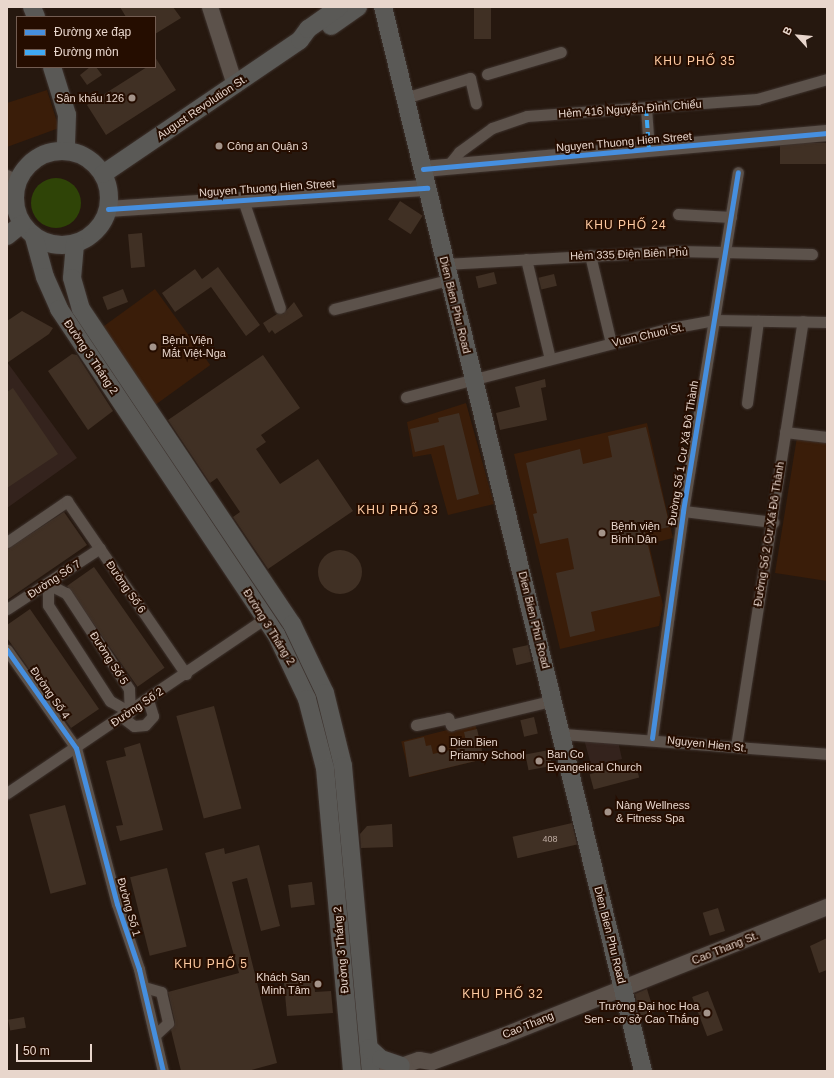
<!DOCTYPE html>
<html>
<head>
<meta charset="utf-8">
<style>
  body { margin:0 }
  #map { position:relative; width:834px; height:1078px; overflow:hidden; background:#26180f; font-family:Arial,sans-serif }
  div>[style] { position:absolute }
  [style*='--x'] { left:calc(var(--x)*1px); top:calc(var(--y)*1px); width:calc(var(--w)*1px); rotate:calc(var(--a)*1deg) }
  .commercial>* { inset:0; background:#34231d }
  .built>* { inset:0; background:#3a1d09; transform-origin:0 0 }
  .green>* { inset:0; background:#2f4407 }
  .round { border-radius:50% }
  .building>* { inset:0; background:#403024; transform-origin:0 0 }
  .roads { filter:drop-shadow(0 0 1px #3e332e) drop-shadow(0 0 1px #3e332e) }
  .street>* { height:11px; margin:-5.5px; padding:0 5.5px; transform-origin:5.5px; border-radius:5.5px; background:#5c524b }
  .secondary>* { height:16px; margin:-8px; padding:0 8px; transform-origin:8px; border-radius:8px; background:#5c524b }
  .primary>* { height:18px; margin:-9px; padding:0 9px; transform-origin:9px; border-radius:9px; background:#5a5956 }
  .primary>.ring { margin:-9px; padding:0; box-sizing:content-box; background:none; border:18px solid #5a5956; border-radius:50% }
  .quiet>* { height:4px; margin-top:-2px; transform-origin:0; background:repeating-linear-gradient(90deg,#3fa9f5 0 8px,transparent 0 12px) }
  .cycleway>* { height:5px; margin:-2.5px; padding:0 2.5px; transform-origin:2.5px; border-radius:2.5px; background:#468fdf }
  .dots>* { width:11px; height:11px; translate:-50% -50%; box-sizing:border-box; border:2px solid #250d00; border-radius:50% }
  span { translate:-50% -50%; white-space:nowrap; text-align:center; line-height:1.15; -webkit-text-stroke:4px #250d00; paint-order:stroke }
  .number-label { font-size:9px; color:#beaca2 }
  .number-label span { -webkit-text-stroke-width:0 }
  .poi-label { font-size:11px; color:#e8d6cc }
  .right { translate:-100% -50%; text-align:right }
  .left { translate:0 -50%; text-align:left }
  .street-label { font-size:11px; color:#e8d6cc }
  .neighbourhood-label { font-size:12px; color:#fecaa1; letter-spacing:1px }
  .frame { position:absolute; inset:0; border:8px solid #e8d6cc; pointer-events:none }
  .legend { position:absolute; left:16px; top:16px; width:140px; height:52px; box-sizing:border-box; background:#250d00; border:1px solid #735d52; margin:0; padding:5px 7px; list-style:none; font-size:12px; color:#e8d6cc }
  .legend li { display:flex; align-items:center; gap:8px; height:20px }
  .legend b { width:20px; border:1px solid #735d52 }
  .north { position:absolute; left:778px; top:16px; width:40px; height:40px; -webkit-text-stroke:3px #250d00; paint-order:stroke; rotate:297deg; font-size:11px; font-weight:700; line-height:16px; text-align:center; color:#e8d6cc }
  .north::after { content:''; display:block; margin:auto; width:14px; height:18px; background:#e8d6cc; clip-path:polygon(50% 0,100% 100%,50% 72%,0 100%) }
  .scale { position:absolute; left:16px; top:1044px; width:76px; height:18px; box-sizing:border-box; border:2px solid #e8d6cc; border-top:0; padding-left:5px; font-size:12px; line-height:14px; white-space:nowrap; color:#e8d6cc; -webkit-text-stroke:3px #250d00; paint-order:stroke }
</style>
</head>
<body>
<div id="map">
  <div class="commercial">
    <div style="clip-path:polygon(7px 362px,77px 458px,7px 508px)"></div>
    <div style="clip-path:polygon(617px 737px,622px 759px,591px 765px,584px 739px)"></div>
  </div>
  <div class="built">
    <div style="clip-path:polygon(47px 90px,59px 128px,7px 147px,7px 103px)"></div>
    <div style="left:155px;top:289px;width:94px;height:72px;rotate:54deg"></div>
    <div style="clip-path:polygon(466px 403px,494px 504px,448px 515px,431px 454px,413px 457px,407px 422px)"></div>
    <div style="clip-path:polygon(647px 423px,673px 538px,649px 544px,663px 605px,659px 626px,560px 649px,514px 454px)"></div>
    <div style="clip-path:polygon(797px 437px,827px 442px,827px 581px,775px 573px)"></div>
    <div style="left:475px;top:723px;width:37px;height:76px;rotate:76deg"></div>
  </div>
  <div class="green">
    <div class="round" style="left:31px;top:178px;width:50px;height:50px"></div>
  </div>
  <div class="building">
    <div style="clip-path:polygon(120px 7px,173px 7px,181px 18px,155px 34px,155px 17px,126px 17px)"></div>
    <div style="left:474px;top:7px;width:17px;height:32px"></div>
    <div style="clip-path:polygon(155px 57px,176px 90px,106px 135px,87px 105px,147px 67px,155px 67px)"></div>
    <div style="clip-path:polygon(90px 67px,96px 67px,102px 75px,87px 85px,80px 75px)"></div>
    <div style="left:827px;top:143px;width:21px;height:47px;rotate:90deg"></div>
    <div style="left:400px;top:201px;width:27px;height:22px;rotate:33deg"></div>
    <div style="left:142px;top:233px;width:34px;height:14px;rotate:85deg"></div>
    <div style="clip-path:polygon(218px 267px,260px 325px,246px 336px,211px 287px,175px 312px,162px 293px,195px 269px,202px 279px)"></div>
    <div style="left:494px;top:272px;width:12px;height:19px;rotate:76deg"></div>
    <div style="left:554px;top:274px;width:12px;height:16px;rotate:76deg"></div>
    <div style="left:123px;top:289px;width:14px;height:22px;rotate:69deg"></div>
    <div style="clip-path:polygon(294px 302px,303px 316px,275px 334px,272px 330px,269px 333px,263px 323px,277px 314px,283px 314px)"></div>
    <div style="clip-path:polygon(22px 311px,53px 328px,49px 334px,7px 363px,7px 321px)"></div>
    <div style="clip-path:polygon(72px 354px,77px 355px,113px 411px,88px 430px,48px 371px)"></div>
    <div style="clip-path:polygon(263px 355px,300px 408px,261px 435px,266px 442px,256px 449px,280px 484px,318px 459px,353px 511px,268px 569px,233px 517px,240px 512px,217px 478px,210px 483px,168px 420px)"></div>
    <div style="clip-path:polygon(545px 379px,546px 387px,541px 388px,547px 420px,500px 430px,496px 413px,520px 407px,515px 387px)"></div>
    <div style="clip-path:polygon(13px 388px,58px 454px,7px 488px,7px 392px)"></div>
    <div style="clip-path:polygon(459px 413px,479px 494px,457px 500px,444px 445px,415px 452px,410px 429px,439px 422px,438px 418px)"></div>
    <div style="clip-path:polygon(646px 427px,670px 527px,645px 532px,660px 596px,591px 612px,595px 631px,570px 637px,556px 573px,574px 569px,568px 538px,540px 544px,533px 514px,537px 513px,526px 463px,580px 449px,583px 464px,612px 457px,608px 436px)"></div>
    <div style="clip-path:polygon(64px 512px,87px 545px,7px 600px,7px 549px)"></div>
    <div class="round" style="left:318px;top:550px;width:44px;height:44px"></div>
    <div style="left:94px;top:567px;width:123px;height:33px;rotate:55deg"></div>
    <div style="clip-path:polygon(30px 609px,99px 709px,71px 728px,7px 638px,7px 625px)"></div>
    <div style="left:528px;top:645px;width:17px;height:16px;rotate:77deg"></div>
    <div style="left:214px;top:706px;width:106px;height:39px;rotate:75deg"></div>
    <div style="left:534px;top:717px;width:17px;height:14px;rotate:77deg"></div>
    <div style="clip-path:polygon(477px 729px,484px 759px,409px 777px,404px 742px,424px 737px,426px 746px,431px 745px,433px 754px,467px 746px,464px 732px)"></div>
    <div style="clip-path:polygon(140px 743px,163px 830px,120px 841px,116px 826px,123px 825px,106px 761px,126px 756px,124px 748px)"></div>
    <div style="left:549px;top:750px;width:16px;height:24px;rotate:79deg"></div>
    <div style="left:635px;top:762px;width:16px;height:47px;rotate:75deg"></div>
    <div style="left:65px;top:805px;width:82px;height:37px;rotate:75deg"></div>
    <div style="left:572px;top:823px;width:22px;height:61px;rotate:77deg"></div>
    <div style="clip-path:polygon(392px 824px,393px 847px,361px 848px,360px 834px,367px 826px)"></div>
    <div style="clip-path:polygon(259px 845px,280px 926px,261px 931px,247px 878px,232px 882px,277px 1063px,248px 1071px,181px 1071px,171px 1030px,175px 1022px,168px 992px,239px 973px,205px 853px,224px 848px,225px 854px)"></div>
    <div style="left:167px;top:868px;width:81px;height:38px;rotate:76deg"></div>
    <div style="left:312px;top:882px;width:23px;height:24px;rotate:83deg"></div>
    <div style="left:718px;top:908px;width:24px;height:16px;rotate:73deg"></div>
    <div style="clip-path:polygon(827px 938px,827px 970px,819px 973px,810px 946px)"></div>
    <div style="clip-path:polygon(314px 981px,315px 992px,331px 991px,333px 1013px,287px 1016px,284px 983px)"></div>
    <div style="clip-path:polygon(647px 989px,654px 1012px,640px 1016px,635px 994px)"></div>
    <div style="left:708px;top:991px;width:42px;height:17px;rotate:69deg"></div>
    <div style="left:24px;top:1017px;width:11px;height:16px;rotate:80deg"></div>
  </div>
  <div class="roads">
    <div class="street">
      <div style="--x:487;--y:74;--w:77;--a:-16.6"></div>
      <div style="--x:405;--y:98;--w:68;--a:-17.1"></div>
      <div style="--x:470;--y:78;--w:26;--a:77"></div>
      <div style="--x:646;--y:108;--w:42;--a:85.9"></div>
      <div style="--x:447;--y:167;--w:19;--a:-51"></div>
      <div style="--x:459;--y:152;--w:41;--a:-36"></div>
      <div style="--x:492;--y:128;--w:37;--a:-19"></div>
      <div style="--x:527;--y:116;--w:231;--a:-4.2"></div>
      <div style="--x:757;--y:99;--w:73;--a:-15.9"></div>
      <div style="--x:243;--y:200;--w:114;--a:71.1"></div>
      <div style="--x:678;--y:214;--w:53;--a:3.2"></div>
      <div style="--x:590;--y:255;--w:90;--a:76.6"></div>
      <div style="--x:526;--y:259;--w:103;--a:76.5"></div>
      <div style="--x:445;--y:264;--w:233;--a:-3.2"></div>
      <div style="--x:678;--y:251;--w:134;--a:1.3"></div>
      <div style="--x:334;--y:309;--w:118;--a:-14.3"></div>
      <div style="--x:406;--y:397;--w:274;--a:-14.6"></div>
      <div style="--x:671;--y:328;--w:45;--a:-10.3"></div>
      <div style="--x:715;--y:320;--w:112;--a:1"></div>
      <div style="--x:747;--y:403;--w:83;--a:-82.4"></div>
      <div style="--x:785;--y:432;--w:42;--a:6.8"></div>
      <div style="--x:683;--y:511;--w:91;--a:7"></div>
      <div style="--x:7;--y:542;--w:73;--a:-34.3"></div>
      <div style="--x:67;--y:501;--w:210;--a:55.5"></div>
      <div style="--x:48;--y:584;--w:20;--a:27"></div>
      <div style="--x:66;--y:593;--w:115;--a:56.7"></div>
      <div style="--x:129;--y:689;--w:23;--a:88"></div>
      <div style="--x:130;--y:712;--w:23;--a:-151"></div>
      <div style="--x:110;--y:701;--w:114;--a:-122.9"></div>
      <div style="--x:48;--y:605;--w:21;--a:-90"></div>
      <div style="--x:7;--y:609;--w:111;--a:-33.3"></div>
      <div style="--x:7;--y:650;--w:120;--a:54.9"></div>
      <div style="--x:76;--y:748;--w:161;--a:75.3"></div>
      <div style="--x:117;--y:904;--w:69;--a:71.3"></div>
      <div style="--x:139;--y:969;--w:105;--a:76.8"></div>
      <div style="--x:122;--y:717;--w:15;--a:37"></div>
      <div style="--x:134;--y:726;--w:11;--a:-5"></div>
      <div style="--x:145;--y:725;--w:12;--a:-48"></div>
      <div style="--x:153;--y:716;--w:17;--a:-107"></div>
      <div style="--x:416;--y:725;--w:33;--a:-12"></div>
      <div style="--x:448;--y:718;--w:8;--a:67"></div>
      <div style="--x:451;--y:725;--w:106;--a:-13.6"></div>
      <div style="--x:562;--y:734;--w:266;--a:4.3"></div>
      <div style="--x:652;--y:738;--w:229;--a:-82.2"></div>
      <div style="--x:683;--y:511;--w:343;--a:-80.8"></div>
      <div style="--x:736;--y:747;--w:431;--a:-81.1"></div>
      <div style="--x:7;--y:793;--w:312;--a:-34.1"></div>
      <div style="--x:144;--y:987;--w:18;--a:16"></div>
      <div style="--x:161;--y:992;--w:32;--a:77"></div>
      <div style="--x:168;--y:1023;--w:18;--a:137"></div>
    </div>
    <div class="secondary">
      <div style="--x:210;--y:7;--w:82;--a:72.2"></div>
      <div style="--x:423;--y:169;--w:406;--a:-5.1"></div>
      <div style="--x:7;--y:178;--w:11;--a:38"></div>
      <div style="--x:7;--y:206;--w:8;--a:-7"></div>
      <div style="--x:108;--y:209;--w:320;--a:-3.8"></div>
      <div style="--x:387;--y:1071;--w:34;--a:-19"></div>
      <div style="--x:419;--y:1060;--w:13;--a:9"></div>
      <div style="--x:432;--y:1062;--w:76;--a:-20.1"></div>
      <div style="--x:503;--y:1036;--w:349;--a:-21.7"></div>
    </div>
    <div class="primary">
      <div style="--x:32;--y:7;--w:11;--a:68"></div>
      <div style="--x:383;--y:7;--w:1095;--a:76.27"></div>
      <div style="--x:331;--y:26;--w:33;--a:-35"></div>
      <div style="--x:52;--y:67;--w:50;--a:72.6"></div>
      <div style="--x:67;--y:115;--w:36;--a:92"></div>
      <div class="ring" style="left:15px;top:151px;width:76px;height:76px"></div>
      <div style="--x:103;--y:174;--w:238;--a:-34.2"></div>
      <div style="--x:300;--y:40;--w:14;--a:-54"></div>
      <div style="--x:308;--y:29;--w:38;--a:-35"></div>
      <div style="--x:7;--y:236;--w:19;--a:-39"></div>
      <div style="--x:34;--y:237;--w:41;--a:74.6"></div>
      <div style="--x:45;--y:277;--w:35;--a:66"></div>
      <div style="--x:59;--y:309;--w:391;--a:56.3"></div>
      <div style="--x:276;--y:634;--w:72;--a:64.5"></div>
      <div style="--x:307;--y:699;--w:71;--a:75.4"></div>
      <div style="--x:325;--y:768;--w:304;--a:84.9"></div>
      <div style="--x:75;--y:244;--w:34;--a:95"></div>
      <div style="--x:72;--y:278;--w:32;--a:74"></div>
      <div style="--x:81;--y:309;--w:379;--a:56.2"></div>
      <div style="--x:292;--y:624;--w:76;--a:64.4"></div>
      <div style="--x:325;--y:693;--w:75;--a:76.1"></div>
      <div style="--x:343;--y:766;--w:306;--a:84.8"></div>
      <div style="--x:369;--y:1048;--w:16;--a:43"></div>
      <div style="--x:381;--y:1059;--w:21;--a:19"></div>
    </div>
  </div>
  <div class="quiet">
    <div style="--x:646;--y:108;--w:42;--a:85.9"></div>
  </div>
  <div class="cycleway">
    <div style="--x:423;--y:169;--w:406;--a:-5.1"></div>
    <div style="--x:108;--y:209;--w:320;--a:-3.8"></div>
    <div style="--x:7;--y:650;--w:120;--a:54.9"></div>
    <div style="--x:76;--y:748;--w:161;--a:75.3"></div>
    <div style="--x:117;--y:904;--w:69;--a:71.3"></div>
    <div style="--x:139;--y:969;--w:105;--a:76.8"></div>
    <div style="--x:652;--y:738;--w:229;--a:-82.2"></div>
    <div style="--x:683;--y:511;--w:343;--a:-80.8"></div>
  </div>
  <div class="dots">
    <div style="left:132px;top:98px;background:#a4948a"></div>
    <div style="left:219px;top:146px;background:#a4948a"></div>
    <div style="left:153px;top:347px;background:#a4948a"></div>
    <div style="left:602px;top:533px;background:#a4948a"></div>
    <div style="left:442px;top:749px;background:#a4948a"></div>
    <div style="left:539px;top:761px;background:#a4948a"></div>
    <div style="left:608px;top:812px;background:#a4948a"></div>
    <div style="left:318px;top:984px;background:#a4948a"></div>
    <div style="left:707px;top:1013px;background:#a4948a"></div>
  </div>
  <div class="number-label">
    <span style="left:550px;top:839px">408</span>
  </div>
  <div class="poi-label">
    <span class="right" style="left:124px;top:98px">Sân khấu 126</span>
    <span class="left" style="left:227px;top:146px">Công an Quận 3</span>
    <span class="left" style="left:162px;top:347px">Bệnh Viện<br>Mắt Việt-Nga</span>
    <span class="left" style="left:611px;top:533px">Bệnh viện<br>Bình Dân</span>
    <span class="left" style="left:450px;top:749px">Dien Bien<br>Priamry School</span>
    <span class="left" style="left:547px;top:761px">Ban Co<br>Evangelical Church</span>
    <span class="left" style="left:616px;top:812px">Nàng Wellness<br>&amp; Fitness Spa</span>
    <span class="right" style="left:310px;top:984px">Khách Sạn<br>Minh Tâm</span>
    <span class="right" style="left:699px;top:1013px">Trường Đại học Hoa<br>Sen - cơ sở Cao Thắng</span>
  </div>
  <div class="street-label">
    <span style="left:202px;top:107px;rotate:-34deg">August Revolution St.</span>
    <span style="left:630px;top:109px;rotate:-4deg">Hẻm 416 Nguyễn Ðình Chiểu</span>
    <span style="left:624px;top:142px;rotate:-5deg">Nguyen Thuong Hien Street</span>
    <span style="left:267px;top:188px;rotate:-4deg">Nguyen Thuong Hien Street</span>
    <span style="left:629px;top:254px;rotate:-2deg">Hẻm 335 Điện Biên Phủ</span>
    <span style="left:455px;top:305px;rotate:76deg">Dien Bien Phu Road</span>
    <span style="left:648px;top:335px;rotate:-13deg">Vuon Chuoi St.</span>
    <span style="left:91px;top:357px;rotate:56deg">Đường 3 Tháng 2</span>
    <span style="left:683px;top:453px;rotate:-81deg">Ðường Số 1 Cư Xá Đô Thành</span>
    <span style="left:769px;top:534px;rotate:-81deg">Ðường Số 2 Cư Xá Đô Thành</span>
    <span style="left:54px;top:579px;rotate:-33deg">Đường Số 7</span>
    <span style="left:126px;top:587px;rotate:55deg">Đường Số 6</span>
    <span style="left:534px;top:620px;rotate:76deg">Dien Bien Phu Road</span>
    <span style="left:269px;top:627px;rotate:58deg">Đường 3 Tháng 2</span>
    <span style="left:109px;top:658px;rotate:57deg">Đường Số 5</span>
    <span style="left:50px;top:693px;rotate:55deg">Đường Số 4</span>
    <span style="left:137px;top:707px;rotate:-34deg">Đường Số 2</span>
    <span style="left:707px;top:744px;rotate:6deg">Nguyen Hien St.</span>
    <span style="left:129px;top:907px;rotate:74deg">Đường Số 1</span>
    <span style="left:610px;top:935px;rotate:76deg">Dien Bien Phu Road</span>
    <span style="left:725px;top:948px;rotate:-22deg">Cao Thang St.</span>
    <span style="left:341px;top:950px;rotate:-95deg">Đường 3 Tháng 2</span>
    <span style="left:528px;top:1025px;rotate:-22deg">Cao Thang</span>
  </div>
  <div class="neighbourhood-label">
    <span style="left:695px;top:62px">KHU PHỐ 35</span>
    <span style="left:626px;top:226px">KHU PHỐ 24</span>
    <span style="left:398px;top:511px">KHU PHỐ 33</span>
    <span style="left:211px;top:965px">KHU PHỐ 5</span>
    <span style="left:503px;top:995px">KHU PHỐ 32</span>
  </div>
  <div class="frame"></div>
  <ul class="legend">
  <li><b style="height:5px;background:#468fdf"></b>Đường xe đạp</li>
  <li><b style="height:5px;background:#3fa9f5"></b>Đường mòn</li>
  </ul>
  <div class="north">B</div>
  <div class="scale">50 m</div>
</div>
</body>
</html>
